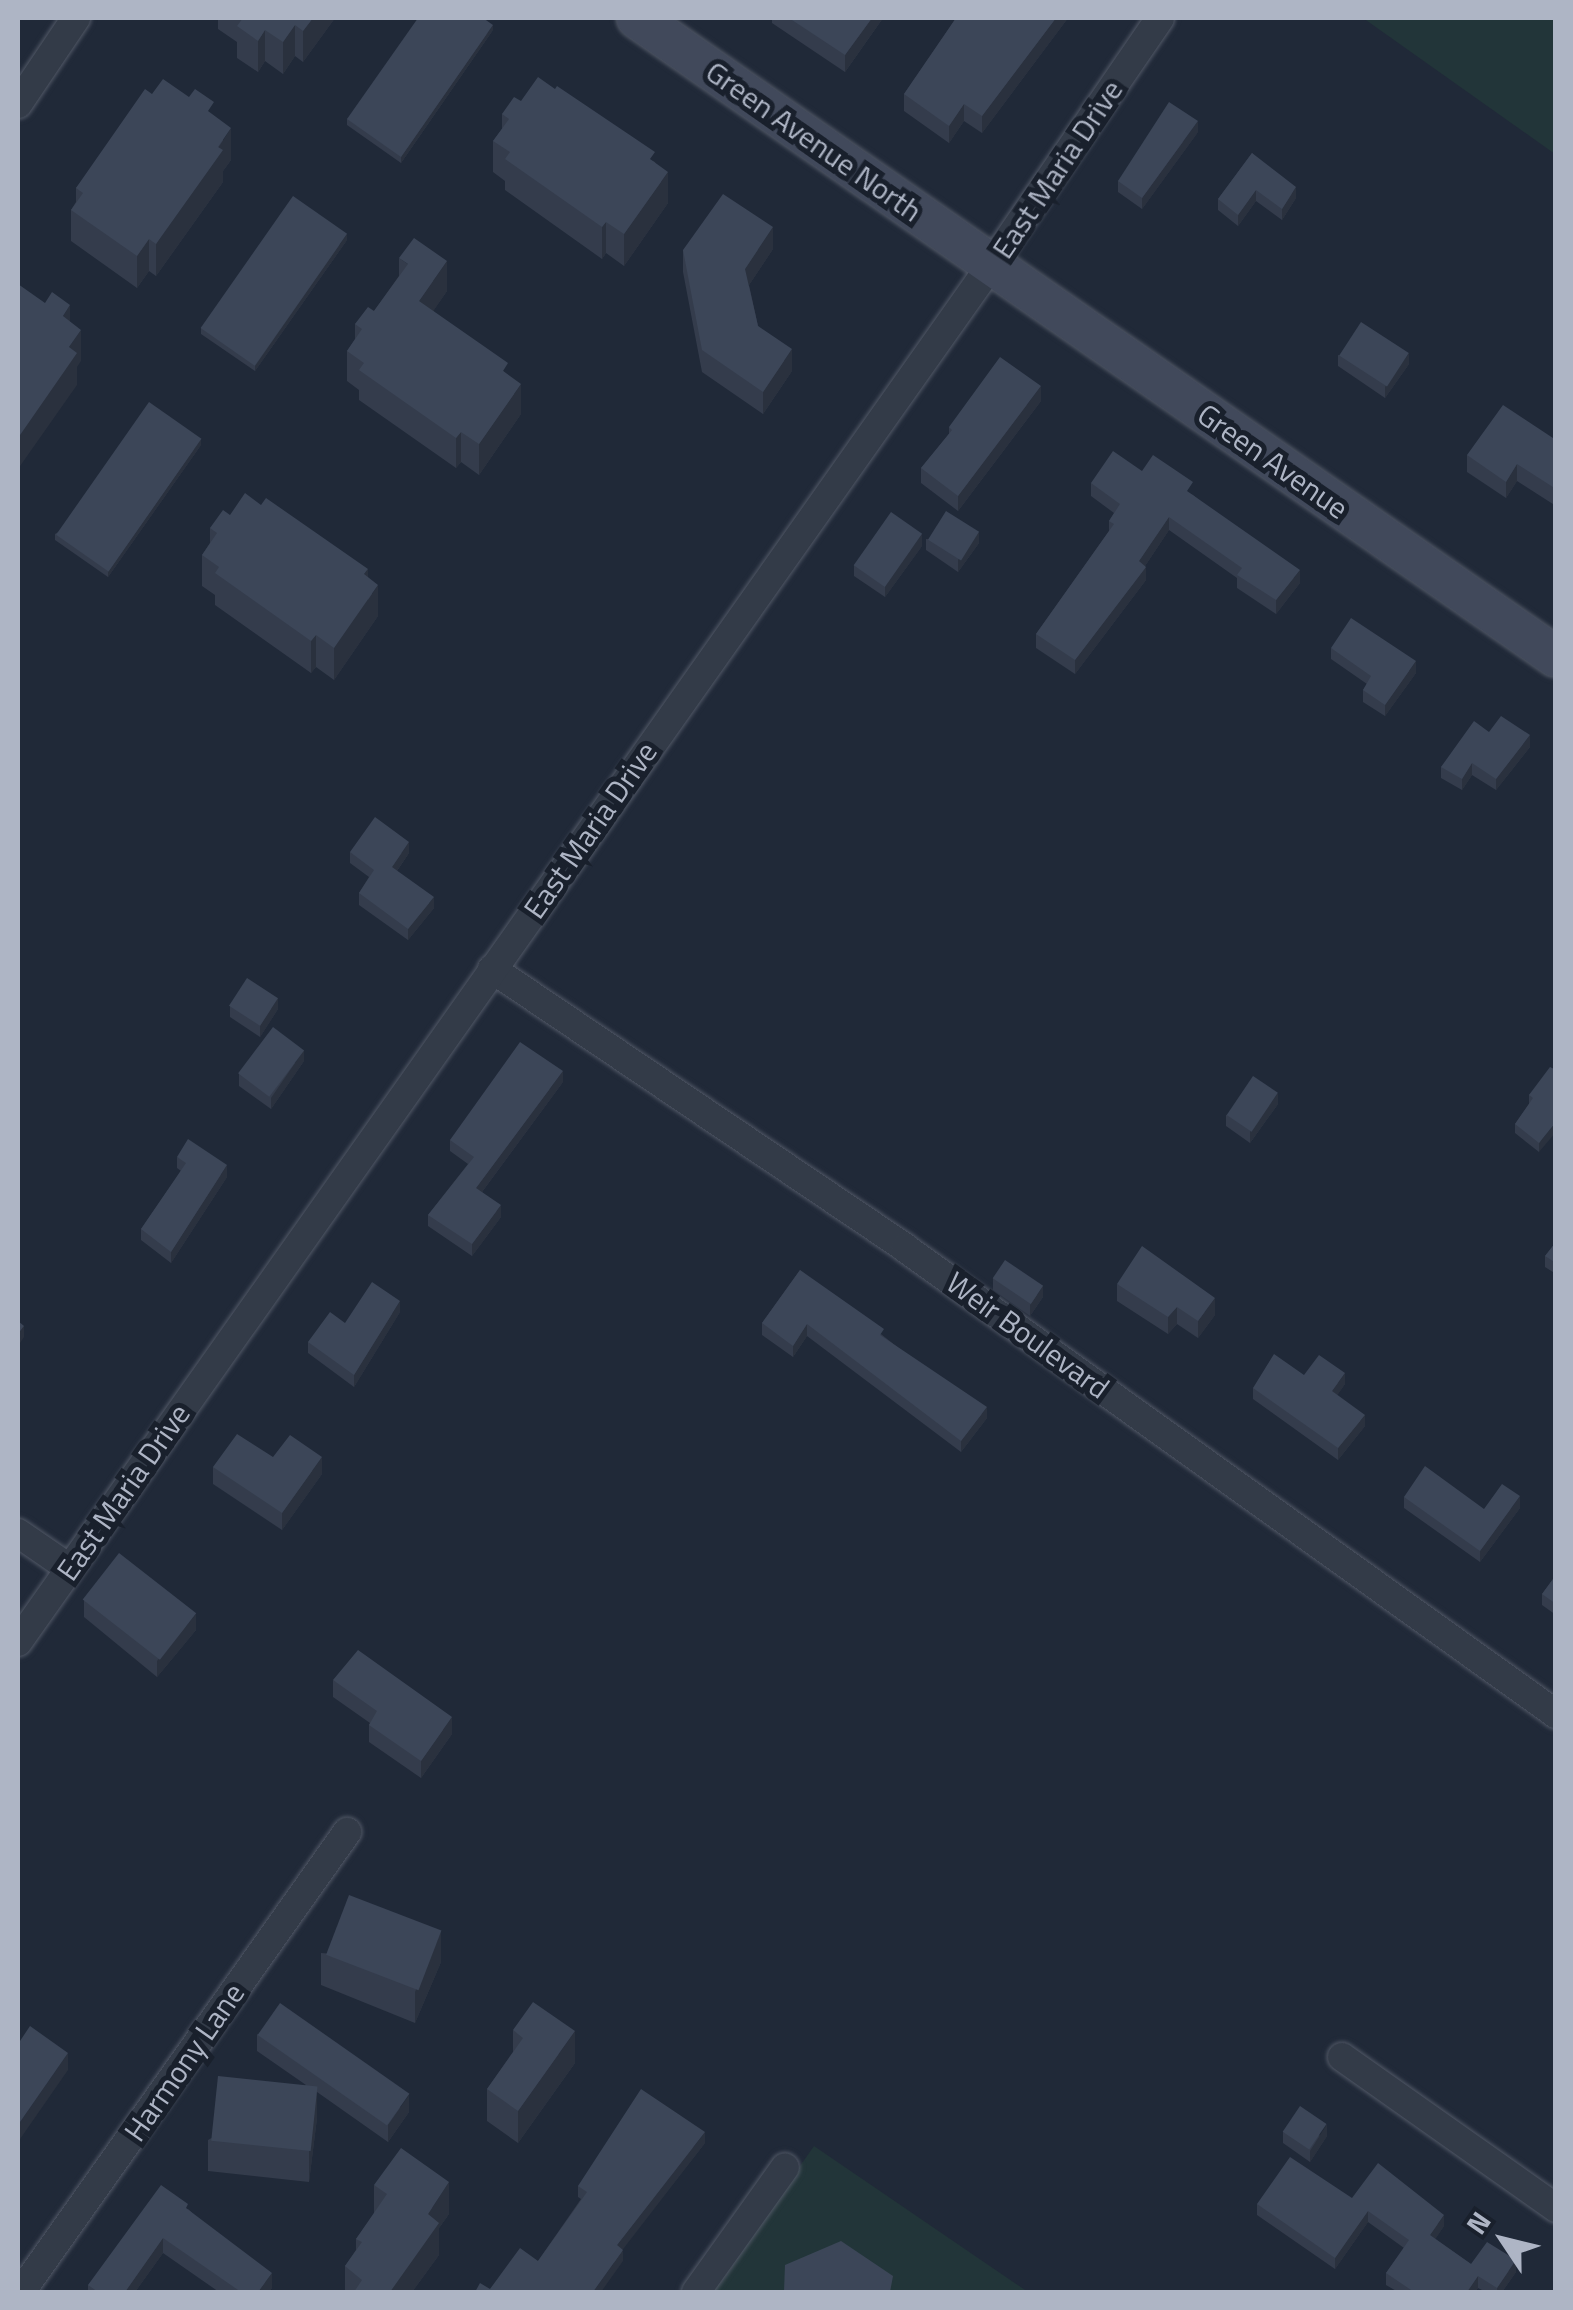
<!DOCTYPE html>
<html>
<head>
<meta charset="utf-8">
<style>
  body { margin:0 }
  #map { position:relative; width:1573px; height:2310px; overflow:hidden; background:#202938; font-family:"Titillium Web",sans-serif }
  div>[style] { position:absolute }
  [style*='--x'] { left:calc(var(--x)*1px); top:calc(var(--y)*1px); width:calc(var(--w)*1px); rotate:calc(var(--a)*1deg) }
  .green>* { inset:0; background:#223539 }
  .roads { filter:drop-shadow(0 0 2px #515866) drop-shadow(0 0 2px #515866) }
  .street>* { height:28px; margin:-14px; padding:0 14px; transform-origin:14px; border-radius:14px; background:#333b48 }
  .secondary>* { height:40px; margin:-20px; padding:0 20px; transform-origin:20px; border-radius:20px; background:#41495b }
  .wall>* { inset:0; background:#343c4c }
  .shaded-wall>* { inset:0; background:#2a313e }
  .building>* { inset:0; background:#3c4658; transform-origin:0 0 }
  span { translate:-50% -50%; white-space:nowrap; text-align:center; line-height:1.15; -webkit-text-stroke:10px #19202c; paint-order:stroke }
  .street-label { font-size:30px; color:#aeb5c5 }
  .frame { position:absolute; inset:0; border:20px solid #aeb5c5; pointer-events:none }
  .north { position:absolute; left:1453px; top:2190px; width:100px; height:100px; -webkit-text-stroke:8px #19202c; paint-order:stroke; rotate:305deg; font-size:28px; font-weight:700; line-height:40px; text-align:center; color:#aeb5c5 }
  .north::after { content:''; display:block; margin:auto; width:35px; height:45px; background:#aeb5c5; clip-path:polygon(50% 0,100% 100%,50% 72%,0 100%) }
</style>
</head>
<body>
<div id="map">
  <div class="green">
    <div style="clip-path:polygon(1363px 18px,1555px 18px,1555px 154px)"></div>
    <div style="clip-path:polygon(814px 2146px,1028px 2292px,712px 2292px)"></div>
  </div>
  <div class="roads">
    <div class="street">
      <div style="--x:18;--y:104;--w:104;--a:-56"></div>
      <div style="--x:492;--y:969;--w:498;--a:34"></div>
      <div style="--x:905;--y:1248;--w:801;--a:35.6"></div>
      <div style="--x:18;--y:1533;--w:62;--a:34.5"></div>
      <div style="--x:18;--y:1642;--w:1686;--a:-54.75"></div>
      <div style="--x:991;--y:265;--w:299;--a:-55.6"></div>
      <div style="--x:1342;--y:2057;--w:262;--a:35.2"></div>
      <div style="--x:21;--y:2292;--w:564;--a:-54.67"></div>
      <div style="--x:696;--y:2292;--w:153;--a:-54.5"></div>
    </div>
    <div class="secondary">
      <div style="--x:637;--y:18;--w:1119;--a:34.81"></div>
    </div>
  </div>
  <div class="wall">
    <div style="clip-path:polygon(218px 18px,335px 18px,303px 62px,295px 56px,283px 74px,265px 61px,258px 72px,237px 58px,237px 42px,218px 29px)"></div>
    <div style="clip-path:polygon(772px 18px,883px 18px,845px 72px,772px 23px)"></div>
    <div style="clip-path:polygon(956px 18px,1068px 18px,982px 133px,964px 121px,949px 143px,904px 111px,904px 94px)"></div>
    <div style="clip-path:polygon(493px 30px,401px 163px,347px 125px,347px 119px)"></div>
    <div style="clip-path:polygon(152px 94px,214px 116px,231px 160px,223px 171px,223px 182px,156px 276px,149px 271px,137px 288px,71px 241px,71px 210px,76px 202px,76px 188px)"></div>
    <div style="clip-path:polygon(521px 101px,655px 162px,668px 203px,624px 266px,606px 253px,602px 259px,505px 190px,505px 181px,493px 172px,493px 141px,502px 129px,502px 114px)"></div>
    <div style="clip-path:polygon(1198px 132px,1142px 209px,1118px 192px,1118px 181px)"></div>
    <div style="clip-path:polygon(1252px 153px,1296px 198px,1282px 220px,1256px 201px,1238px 226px,1218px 210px,1218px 199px)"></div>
    <div style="clip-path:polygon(347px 240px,255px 371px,201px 334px,201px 328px)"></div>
    <div style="clip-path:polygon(773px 249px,749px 285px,758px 326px,792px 371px,763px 414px,702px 372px,683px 272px,683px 250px)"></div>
    <div style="clip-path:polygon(399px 258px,447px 291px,433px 311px,508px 375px,521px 414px,479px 475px,461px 462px,456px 468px,359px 400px,359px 390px,347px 381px,347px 351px,355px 339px,355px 324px,374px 311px,399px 276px)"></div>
    <div style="clip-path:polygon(1338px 355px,1409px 364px,1385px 398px,1338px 366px)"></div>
    <div style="clip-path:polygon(1041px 401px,958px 511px,921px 483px,921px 468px,949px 434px,949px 427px)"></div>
    <div style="clip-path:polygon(1556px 440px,1556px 506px,1517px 481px,1506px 498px,1467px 472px,1467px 455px)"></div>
    <div style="clip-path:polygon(201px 445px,108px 577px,55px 540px,55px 534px)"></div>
    <div style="clip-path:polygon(1142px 471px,1193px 495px,1300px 583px,1276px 614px,1237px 588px,1237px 578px,1169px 530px,1145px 566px,1146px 580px,1075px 674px,1036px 648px,1036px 634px,1109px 531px,1109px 521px,1114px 513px,1091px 496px,1091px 483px)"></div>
    <div style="clip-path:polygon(230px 515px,368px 577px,378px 616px,334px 680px,316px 667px,311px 673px,215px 605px,215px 595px,202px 586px,202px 555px,210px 543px,210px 528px)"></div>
    <div style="clip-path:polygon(926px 539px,979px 543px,958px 572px,926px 550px)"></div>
    <div style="clip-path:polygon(922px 546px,885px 597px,854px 576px,854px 565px)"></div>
    <div style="clip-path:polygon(1331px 648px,1416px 673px,1385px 716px,1363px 702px,1363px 690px,1367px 684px,1331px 659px)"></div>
    <div style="clip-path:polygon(1489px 732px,1530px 747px,1496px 790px,1472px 775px,1462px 790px,1441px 778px,1441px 767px)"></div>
    <div style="clip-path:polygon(350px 852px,409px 853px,397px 871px,434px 908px,408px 940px,359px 905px,359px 893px,369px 877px,350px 863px)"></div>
    <div style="clip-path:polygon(230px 1006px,278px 1009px,260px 1037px,230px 1017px)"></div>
    <div style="clip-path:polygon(304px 1061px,271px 1109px,239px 1086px,239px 1074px)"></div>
    <div style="clip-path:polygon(1556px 1070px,1539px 1152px,1515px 1133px,1515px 1124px,1529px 1104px,1529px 1095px)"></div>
    <div style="clip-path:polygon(563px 1082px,482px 1192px,501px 1217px,472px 1256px,428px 1226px,428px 1215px,468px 1164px,450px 1151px,450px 1140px)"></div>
    <div style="clip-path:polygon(1278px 1104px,1250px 1143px,1226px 1126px,1226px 1115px)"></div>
    <div style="clip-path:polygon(177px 1157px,227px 1177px,171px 1263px,141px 1240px,141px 1229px,181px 1171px,177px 1168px)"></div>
    <div style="clip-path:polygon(1556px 1242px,1556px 1274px,1545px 1267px,1545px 1256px)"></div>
    <div style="clip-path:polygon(800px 1270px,987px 1418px,961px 1452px,807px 1336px,793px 1357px,762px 1335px,762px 1323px)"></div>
    <div style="clip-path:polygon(993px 1278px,1043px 1297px,1030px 1316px,993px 1290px)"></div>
    <div style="clip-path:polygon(1117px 1284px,1215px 1315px,1198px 1338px,1177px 1324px,1168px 1334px,1117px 1301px)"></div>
    <div style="clip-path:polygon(400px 1312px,354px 1387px,308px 1353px,308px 1342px,345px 1323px)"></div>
    <div style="clip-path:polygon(1304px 1375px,1345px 1384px,1337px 1395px,1365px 1426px,1338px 1460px,1253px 1399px,1253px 1388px)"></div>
    <div style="clip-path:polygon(273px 1457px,322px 1474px,282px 1530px,213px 1484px,213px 1467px)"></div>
    <div style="clip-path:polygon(1404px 1497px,1484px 1509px,1520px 1508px,1480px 1562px,1404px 1508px)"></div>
    <div style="clip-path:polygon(1556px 1575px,1556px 1615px,1542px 1605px,1542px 1594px)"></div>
    <div style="clip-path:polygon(84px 1600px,196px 1630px,157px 1677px,84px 1617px)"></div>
    <div style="clip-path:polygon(333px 1680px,452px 1734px,421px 1778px,369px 1742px,369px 1725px,370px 1723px,333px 1697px)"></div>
    <div style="clip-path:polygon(321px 1953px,441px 1962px,415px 2023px,321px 1985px)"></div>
    <div style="clip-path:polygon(513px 2030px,575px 2063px,518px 2143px,487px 2121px,487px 2089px,513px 2052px)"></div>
    <div style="clip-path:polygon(257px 2034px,409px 2112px,388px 2142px,317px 2092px,317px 2118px,309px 2182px,208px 2171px,208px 2140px,306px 2085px,257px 2051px)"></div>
    <div style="clip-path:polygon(1283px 2132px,1327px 2136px,1310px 2162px,1283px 2143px)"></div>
    <div style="clip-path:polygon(705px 2143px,622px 2249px,623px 2261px,490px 2289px,538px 2261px,581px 2199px,578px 2197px,578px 2186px)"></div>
    <div style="clip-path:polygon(374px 2185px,449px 2214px,439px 2228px,439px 2255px,412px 2292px,345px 2292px,345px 2266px,356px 2250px,356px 2239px,374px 2214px)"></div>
    <div style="clip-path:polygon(1352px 2198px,1444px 2226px,1435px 2239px,1471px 2264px,1516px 2272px,1502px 2292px,1486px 2292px,1478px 2288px,1475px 2292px,1398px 2292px,1386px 2285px,1386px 2273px,1404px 2248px,1368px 2222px,1335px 2269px,1257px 2215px,1257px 2204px)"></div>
    <div style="clip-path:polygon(188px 2209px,272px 2288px,269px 2292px,219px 2292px,163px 2253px,135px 2292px,88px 2292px,88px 2285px)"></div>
  </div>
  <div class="shaded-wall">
    <div style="clip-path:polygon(313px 18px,335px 18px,303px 62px,303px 31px)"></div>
    <div style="clip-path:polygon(872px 18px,883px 18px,845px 72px,845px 55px)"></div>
    <div style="clip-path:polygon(1056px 18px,1068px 18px,982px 133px,982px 116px)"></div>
    <div style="clip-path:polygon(295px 25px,295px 56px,283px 74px,283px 42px)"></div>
    <div style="clip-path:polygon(493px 25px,493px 30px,401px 163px,401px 157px)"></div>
    <div style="clip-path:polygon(265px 30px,265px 61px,258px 72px,258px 41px)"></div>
    <div style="clip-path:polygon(964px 104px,964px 121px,949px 143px,949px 126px)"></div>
    <div style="clip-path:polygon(1198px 121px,1198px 132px,1142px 209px,1142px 198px)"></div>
    <div style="clip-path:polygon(231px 128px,231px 160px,223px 171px,223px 182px,156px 276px,156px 244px)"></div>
    <div style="clip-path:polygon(668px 172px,668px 203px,624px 266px,624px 234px)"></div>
    <div style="clip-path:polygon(1296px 187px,1296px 198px,1282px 220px,1282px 209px)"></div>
    <div style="clip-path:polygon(1256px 190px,1256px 201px,1238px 226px,1238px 215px)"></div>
    <div style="clip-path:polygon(606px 222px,606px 253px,602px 259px,602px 227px)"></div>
    <div style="clip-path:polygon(773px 227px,773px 249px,745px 291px,745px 269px)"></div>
    <div style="clip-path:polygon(347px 234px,347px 240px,255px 371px,255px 366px)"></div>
    <div style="clip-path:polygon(149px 239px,149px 271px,137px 288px,137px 256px)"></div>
    <div style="clip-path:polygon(447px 261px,447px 291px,419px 332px,419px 301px)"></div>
    <div style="clip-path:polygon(70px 305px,70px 337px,63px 316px)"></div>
    <div style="clip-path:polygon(81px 330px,81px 361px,77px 367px,77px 385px,18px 469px,18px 438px,69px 347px)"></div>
    <div style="clip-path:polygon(792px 349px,792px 371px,763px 414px,763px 392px)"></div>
    <div style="clip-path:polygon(1409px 353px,1409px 364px,1385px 398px,1385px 387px)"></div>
    <div style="clip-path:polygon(521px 384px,521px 414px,479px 475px,479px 444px)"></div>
    <div style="clip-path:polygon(1041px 386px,1041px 401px,958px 511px,958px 496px)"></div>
    <div style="clip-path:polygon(461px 432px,461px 462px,456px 468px,456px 438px)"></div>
    <div style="clip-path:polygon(201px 439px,201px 445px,108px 577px,108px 572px)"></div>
    <div style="clip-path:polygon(1517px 464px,1517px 481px,1506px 498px,1506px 482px)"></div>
    <div style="clip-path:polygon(1169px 517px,1169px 530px,1139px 575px,1139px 561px)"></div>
    <div style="clip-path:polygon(979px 532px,979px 543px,958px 572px,958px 560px)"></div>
    <div style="clip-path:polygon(922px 534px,922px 546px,885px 597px,885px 585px)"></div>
    <div style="clip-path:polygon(1146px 567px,1146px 580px,1075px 674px,1075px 660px)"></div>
    <div style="clip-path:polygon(368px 569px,368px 600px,378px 585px,378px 616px,334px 680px,334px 648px,364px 574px)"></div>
    <div style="clip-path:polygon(1300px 570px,1300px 583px,1276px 614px,1276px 600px)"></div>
    <div style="clip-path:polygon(316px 635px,316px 667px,311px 673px,311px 641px)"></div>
    <div style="clip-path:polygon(1416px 661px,1416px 673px,1385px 716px,1385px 705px)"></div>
    <div style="clip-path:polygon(1530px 735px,1530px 747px,1496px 790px,1496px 779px)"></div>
    <div style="clip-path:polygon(1472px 763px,1472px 775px,1462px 790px,1462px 779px)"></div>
    <div style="clip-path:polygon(409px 842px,409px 853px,392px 878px,392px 867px)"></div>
    <div style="clip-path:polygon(434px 897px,434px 908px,408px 940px,408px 929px)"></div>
    <div style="clip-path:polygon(278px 998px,278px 1009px,260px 1037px,260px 1026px)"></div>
    <div style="clip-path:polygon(304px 1050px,304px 1061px,271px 1109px,271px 1098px)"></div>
    <div style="clip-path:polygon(563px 1071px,563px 1082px,476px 1200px,476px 1188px)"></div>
    <div style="clip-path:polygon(1278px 1093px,1278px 1104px,1250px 1143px,1250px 1132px)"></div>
    <div style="clip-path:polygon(1556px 1122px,1556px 1132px,1539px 1152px,1539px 1143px)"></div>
    <div style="clip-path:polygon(227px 1165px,227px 1177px,171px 1263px,171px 1252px)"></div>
    <div style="clip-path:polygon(501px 1205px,501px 1217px,472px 1256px,472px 1244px)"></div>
    <div style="clip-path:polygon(1043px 1286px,1043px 1297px,1030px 1316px,1030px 1305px)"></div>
    <div style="clip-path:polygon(1215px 1298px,1215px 1315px,1198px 1338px,1198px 1321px)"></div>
    <div style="clip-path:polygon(400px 1301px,400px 1312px,354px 1387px,354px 1375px)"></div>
    <div style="clip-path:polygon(1177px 1307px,1177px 1324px,1168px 1334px,1168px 1317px)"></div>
    <div style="clip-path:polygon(807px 1324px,807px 1336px,793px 1357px,793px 1346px)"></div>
    <div style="clip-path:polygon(24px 1326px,24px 1337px,18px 1346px,18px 1334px)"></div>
    <div style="clip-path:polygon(1345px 1373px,1345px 1384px,1332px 1403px,1332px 1391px)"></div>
    <div style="clip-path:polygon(987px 1407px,987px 1418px,961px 1452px,961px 1441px)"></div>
    <div style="clip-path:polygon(1365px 1415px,1365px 1426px,1338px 1460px,1338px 1448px)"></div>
    <div style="clip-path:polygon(322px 1457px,322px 1474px,282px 1530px,282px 1513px)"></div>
    <div style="clip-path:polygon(1520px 1496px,1520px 1508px,1480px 1562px,1480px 1551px)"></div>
    <div style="clip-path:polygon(196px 1614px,196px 1630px,157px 1677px,157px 1661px)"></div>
    <div style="clip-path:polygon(452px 1717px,452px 1734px,421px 1778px,421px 1761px)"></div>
    <div style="clip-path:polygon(441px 1931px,441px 1962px,415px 2023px,415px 1992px)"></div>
    <div style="clip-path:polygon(575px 2031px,575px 2063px,518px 2143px,518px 2111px)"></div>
    <div style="clip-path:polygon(68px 2053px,68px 2070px,18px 2142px,18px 2125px)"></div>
    <div style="clip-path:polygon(317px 2086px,317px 2118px,309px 2182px,309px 2151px)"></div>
    <div style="clip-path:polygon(409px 2095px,409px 2112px,388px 2142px,388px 2125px)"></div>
    <div style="clip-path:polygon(1327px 2124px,1327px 2136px,1310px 2162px,1310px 2151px)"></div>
    <div style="clip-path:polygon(705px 2132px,705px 2143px,617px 2257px,617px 2245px)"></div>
    <div style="clip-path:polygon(449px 2182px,449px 2214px,439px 2228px,439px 2255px,412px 2292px,389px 2292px,428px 2214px)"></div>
    <div style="clip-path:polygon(1368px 2211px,1368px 2222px,1335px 2269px,1335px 2258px)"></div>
    <div style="clip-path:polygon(1444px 2215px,1444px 2226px,1430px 2247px,1430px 2235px)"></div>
    <div style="clip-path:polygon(163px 2238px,163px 2253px,135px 2292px,125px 2292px)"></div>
    <div style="clip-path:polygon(623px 2250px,623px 2261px,601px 2292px,593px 2292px)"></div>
    <div style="clip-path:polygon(1516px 2260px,1516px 2272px,1502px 2292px,1497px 2292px,1497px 2288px)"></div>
    <div style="clip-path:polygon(272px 2273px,272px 2288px,269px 2292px,258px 2292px)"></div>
    <div style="clip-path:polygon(1478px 2276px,1478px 2288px,1475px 2292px,1467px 2292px)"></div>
  </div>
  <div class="building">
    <div style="clip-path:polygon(243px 18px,313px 18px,303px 31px,295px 25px,283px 42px,265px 30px,258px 41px,237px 26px)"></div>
    <div style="clip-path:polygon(418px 18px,483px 18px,493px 25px,401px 157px,347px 119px)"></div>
    <div style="clip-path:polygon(789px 18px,872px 18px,845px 55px)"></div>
    <div style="clip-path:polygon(956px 18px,1056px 18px,982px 116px,964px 104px,949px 126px,904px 94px)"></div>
    <div style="clip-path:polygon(538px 77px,555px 89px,557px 86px,655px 152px,650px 159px,668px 172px,624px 234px,606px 222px,602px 227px,505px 159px,510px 152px,493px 141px,509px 119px,502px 114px,514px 97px,521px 101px)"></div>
    <div style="clip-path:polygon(163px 79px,189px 97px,195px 89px,214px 102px,208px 111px,231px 128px,218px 147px,223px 150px,156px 244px,149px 239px,137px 256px,71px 210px,83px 193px,76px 188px,145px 89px,152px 94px)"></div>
    <div style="clip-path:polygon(1169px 102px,1198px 121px,1142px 198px,1118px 181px)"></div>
    <div style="clip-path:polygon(1252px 153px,1296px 187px,1282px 209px,1256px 190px,1238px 215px,1218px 199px)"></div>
    <div style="clip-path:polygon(723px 194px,773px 227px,745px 269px,758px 326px,792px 349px,763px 392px,702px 350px,683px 250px)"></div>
    <div style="left:293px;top:196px;width:66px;height:161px;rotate:35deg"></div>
    <div style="clip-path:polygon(414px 238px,447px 261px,419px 301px,508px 363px,503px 371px,521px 384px,479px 444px,461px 432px,456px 438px,359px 370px,364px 363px,347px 351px,362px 329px,355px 324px,368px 307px,374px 311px,408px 264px,399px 258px)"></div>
    <div style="clip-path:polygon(18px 284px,45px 303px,52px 292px,70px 305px,63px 316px,81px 330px,69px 347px,77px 353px,18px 438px)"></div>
    <div style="left:1361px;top:322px;width:57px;height:40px;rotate:33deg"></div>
    <div style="clip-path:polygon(1000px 357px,1041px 386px,958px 496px,921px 468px,952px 430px,949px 427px)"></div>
    <div style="left:149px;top:402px;width:64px;height:162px;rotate:35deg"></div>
    <div style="clip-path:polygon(1503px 405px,1556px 440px,1556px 489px,1517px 464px,1506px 482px,1467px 455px)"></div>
    <div style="clip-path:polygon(1113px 451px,1142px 471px,1153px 455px,1193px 482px,1187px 491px,1300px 570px,1276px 600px,1237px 575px,1242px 568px,1169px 517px,1139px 561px,1146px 567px,1075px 660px,1036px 634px,1114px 524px,1109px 521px,1120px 504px,1091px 483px)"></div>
    <div style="clip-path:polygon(245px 493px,261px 505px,266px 498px,368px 569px,364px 574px,378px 585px,334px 648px,316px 635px,311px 641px,215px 573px,219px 567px,202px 555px,217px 533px,210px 528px,223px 510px,230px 515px)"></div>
    <div style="left:946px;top:511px;width:39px;height:34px;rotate:32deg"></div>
    <div style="left:891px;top:512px;width:38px;height:65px;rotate:35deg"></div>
    <div style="clip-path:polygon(1351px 618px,1416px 661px,1385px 705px,1363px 690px,1371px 676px,1331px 648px)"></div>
    <div style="clip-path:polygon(1501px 716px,1530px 735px,1496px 779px,1472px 763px,1462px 779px,1441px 767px,1474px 721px,1489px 732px)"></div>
    <div style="clip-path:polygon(375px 817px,409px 842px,392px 867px,434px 897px,408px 929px,359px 893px,374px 870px,350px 852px)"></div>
    <div style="left:247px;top:978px;width:37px;height:33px;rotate:33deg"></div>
    <div style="left:273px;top:1027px;width:39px;height:58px;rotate:37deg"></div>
    <div style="clip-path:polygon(520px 1042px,563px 1071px,476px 1188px,501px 1205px,472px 1244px,428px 1215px,474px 1157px,450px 1140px)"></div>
    <div style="clip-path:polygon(1550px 1067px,1556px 1070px,1556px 1122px,1539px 1143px,1515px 1124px,1533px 1098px,1529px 1095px)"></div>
    <div style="left:1253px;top:1076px;width:30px;height:47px;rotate:34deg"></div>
    <div style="clip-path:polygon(188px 1139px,227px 1165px,171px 1252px,141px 1229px,186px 1163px,177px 1157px)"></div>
    <div style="clip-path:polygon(1556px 1242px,1556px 1263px,1545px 1256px)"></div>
    <div style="clip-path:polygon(1142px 1246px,1215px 1298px,1198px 1321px,1177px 1307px,1168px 1317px,1117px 1284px)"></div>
    <div style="left:1005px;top:1260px;width:46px;height:22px;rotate:34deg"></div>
    <div style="clip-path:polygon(800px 1270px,884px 1329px,880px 1335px,987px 1407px,961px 1441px,807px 1324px,793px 1346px,762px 1323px)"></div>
    <div style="clip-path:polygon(372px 1282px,400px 1301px,354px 1375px,308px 1342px,330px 1312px,345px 1323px)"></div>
    <div style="clip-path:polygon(18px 1321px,24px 1326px,18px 1334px)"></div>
    <div style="clip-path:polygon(1274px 1354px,1304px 1375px,1319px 1355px,1345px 1373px,1332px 1391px,1365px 1415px,1338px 1448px,1253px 1388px)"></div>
    <div style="clip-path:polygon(237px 1434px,273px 1457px,290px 1435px,322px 1457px,282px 1513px,213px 1467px)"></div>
    <div style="clip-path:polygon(1425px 1466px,1484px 1509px,1502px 1484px,1520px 1496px,1480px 1551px,1404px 1497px)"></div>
    <div style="left:119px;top:1553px;width:98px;height:59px;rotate:38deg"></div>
    <div style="clip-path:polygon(1556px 1575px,1556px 1604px,1542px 1594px)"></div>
    <div style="clip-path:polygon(358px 1650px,452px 1717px,421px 1761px,369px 1725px,377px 1711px,333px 1680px)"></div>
    <div style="left:349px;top:1895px;width:99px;height:64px;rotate:21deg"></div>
    <div style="clip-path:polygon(533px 2002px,575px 2031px,518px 2111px,487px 2089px,523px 2038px,513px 2030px)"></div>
    <div style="left:280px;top:2003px;width:158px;height:39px;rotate:35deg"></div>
    <div style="clip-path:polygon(30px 2026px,68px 2053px,18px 2125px,18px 2044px)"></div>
    <div style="left:218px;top:2076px;width:100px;height:65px;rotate:6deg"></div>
    <div style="clip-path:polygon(641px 2089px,705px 2132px,617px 2245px,623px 2250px,593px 2292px,475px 2292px,480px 2283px,490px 2289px,520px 2248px,538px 2261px,587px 2192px,578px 2186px)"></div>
    <div style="left:1300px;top:2106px;width:32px;height:31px;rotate:34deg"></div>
    <div style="clip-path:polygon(401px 2148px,449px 2182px,428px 2214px,439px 2223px,390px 2292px,354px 2292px,362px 2280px,345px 2266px,362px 2242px,356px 2239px,387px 2194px,374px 2185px)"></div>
    <div style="clip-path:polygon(1290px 2157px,1352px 2198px,1378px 2163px,1444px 2215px,1430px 2235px,1471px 2264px,1487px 2242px,1516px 2260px,1497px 2288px,1478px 2276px,1467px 2292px,1414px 2292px,1386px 2273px,1409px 2240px,1368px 2211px,1335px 2258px,1257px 2204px)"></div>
    <div style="clip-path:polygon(161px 2185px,188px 2204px,186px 2208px,272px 2273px,258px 2292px,241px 2292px,163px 2238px,125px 2292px,98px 2292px,88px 2285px)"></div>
    <div style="clip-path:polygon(841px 2241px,893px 2276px,890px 2292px,784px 2292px,785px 2265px)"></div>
  </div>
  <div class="street-label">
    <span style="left:814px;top:141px;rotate:35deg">Green Avenue North</span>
    <span style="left:1057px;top:169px;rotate:-56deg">East Maria Drive</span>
    <span style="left:1273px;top:461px;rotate:35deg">Green Avenue</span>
    <span style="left:590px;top:830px;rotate:-55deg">East Maria Drive</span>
    <span style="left:1028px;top:1335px;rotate:36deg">Weir Boulevard</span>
    <span style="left:123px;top:1492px;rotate:-55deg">East Maria Drive</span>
    <span style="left:184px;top:2062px;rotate:-55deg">Harmony Lane</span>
  </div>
  <div class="frame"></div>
  <div class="north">N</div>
</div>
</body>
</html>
